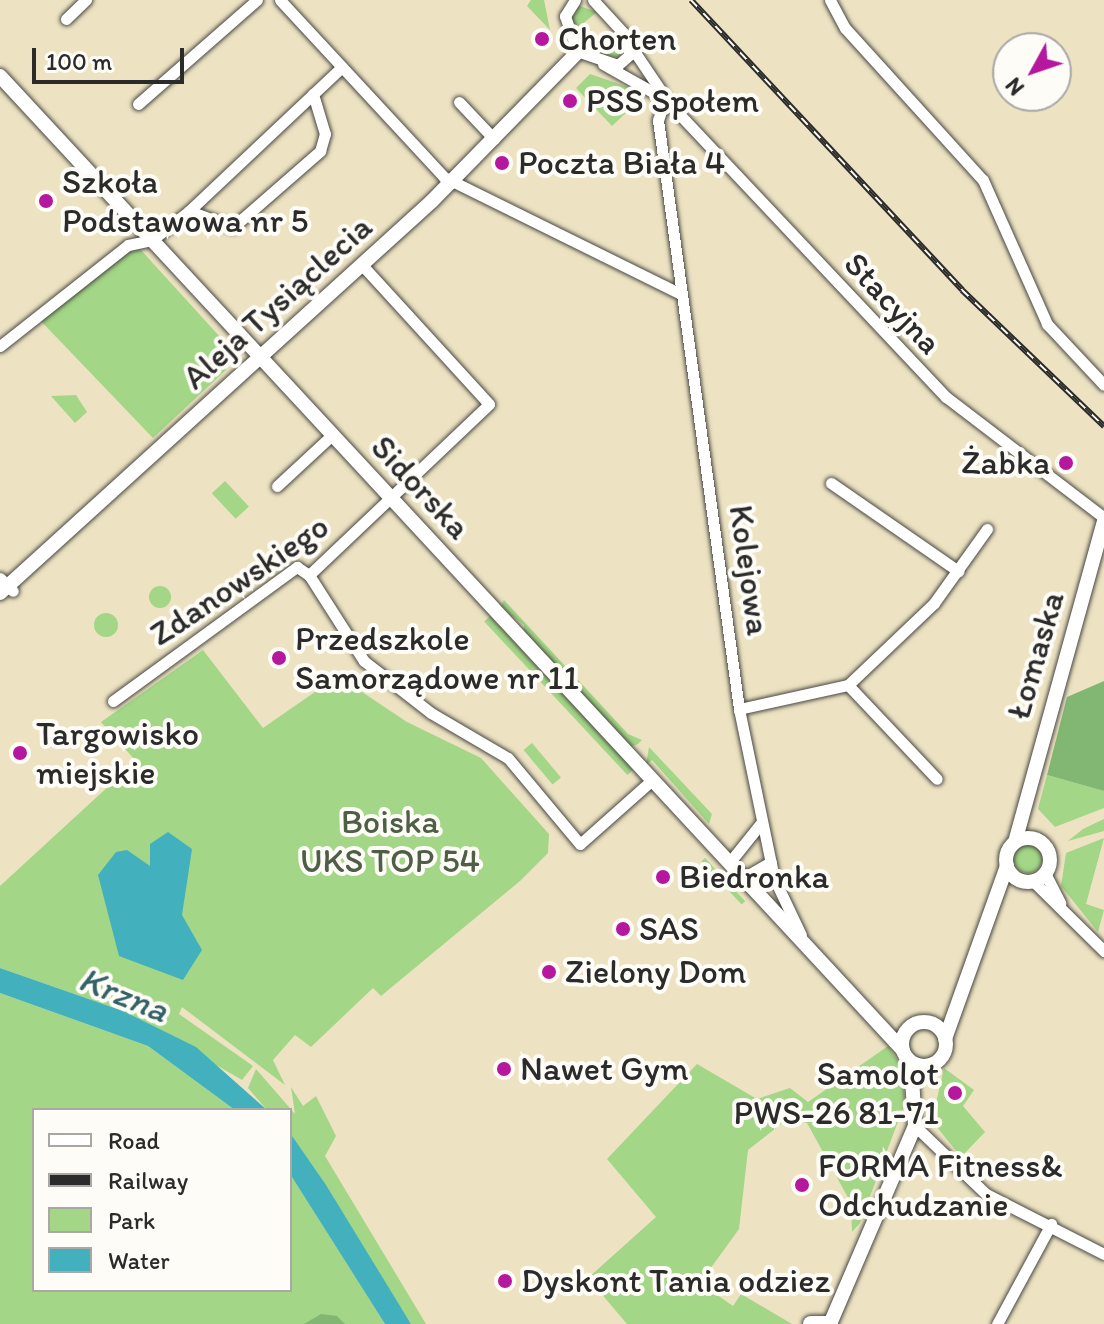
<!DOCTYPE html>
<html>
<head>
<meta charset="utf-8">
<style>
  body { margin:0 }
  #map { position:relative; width:1104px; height:1324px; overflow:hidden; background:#ede3c3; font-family:Itim,sans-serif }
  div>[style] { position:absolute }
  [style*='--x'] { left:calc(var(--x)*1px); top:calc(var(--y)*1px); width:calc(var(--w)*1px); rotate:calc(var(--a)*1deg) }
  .green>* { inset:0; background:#a3d686; transform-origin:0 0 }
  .round { border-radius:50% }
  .forest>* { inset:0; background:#82b773 }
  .water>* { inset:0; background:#42b1bd }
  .roads { filter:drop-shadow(0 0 2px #484742) drop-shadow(0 0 2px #484742) }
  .minor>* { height:11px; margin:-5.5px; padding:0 5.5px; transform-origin:5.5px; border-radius:5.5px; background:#fff }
  .tertiary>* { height:14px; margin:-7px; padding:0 7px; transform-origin:7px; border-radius:7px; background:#fff }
  .tertiary>.ring { margin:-7px; padding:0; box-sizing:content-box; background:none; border:14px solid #fff; border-radius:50% }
  .secondary>* { height:16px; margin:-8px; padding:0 8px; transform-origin:8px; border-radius:8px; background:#fff }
  .rail>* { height:6px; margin-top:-3px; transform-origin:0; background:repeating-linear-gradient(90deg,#fdfcf7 0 9px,#2b2b2b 0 18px); box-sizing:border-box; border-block:2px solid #2b2b2b }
  .dots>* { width:22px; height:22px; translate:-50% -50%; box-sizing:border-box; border:4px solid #fdfcf7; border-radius:50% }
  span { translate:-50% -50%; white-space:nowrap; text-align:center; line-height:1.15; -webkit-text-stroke:8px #fdfcf7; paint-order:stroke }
  .poi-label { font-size:34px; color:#2b2b2b }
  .left { translate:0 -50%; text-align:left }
  .right { translate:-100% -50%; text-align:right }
  .street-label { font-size:34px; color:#2b2b2b }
  .park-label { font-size:34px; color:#4f5e46 }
  .water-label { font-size:36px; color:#346165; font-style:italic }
  .legend { position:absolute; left:32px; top:1108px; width:260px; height:184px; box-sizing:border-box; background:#fdfcf7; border:2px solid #a9a8a5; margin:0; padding:10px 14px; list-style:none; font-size:24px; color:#2b2b2b }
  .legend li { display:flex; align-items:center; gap:16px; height:40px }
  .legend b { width:40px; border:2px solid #a9a8a5 }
  .north { position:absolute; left:992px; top:32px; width:80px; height:80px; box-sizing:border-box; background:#fdfcf7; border:2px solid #a9a8a5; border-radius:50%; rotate:230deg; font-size:22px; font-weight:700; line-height:32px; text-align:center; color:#2b2b2b }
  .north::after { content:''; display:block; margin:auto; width:28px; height:36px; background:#b5179e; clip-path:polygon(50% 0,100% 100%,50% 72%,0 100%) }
  .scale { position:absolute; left:32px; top:48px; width:152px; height:36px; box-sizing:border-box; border:4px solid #2b2b2b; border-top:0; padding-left:10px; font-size:24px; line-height:28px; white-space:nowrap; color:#2b2b2b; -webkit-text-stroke:6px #fdfcf7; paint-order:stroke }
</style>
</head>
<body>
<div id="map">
  <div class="green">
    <div style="clip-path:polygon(531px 0,544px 0,550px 30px,527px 6px)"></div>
    <div style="clip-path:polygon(577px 5px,597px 12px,575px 30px,571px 18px)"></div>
    <div style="clip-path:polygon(617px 34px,621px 57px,599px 56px)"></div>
    <div style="clip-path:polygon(590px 74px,628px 87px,641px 99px,612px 126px,576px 88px)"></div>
    <div style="clip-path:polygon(140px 249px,231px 349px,226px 370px,153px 438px,37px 317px,110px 258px)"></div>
    <div style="clip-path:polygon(76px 395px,87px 412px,75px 423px,51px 396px)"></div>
    <div style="left:225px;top:481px;width:35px;height:18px;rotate:47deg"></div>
    <div class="round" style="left:149px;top:586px;width:22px;height:22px"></div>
    <div style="clip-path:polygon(504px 600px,628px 734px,642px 740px,638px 744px,630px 747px,524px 633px,524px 625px,500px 607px)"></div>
    <div class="round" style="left:94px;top:613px;width:24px;height:24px"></div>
    <div style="left:490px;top:616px;width:210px;height:8px;rotate:47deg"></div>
    <div style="clip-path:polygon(203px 650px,263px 728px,338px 676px,407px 722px,481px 758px,549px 834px,548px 853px,520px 881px,381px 996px,373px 988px,311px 1047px,295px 1035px,273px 1060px,285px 1085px,182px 1007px,179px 1014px,253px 1066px,242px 1080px,123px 1011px,0 968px,0 886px,136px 761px,101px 722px)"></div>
    <div style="left:532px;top:743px;width:45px;height:11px;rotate:50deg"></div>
    <div style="clip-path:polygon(649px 747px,712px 814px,709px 824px,652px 760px,646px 765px)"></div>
    <div style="clip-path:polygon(1047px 775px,1104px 791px,1104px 808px,1055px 827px,1038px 809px)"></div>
    <div style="clip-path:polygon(1104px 819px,1104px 831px,1068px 841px,1083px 829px)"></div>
    <div style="clip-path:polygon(1104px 838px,1086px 904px,1104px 910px,1098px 932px,1061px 886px,1066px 853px)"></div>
    <div class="round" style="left:1014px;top:845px;width:28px;height:28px"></div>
    <div style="left:705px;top:858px;width:59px;height:5px;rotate:47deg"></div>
    <div style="clip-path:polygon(0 993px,148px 1046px,235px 1110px,34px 1110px,34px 1290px,290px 1290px,290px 1174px,385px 1324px,0 1324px)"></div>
    <div style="clip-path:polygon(888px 1046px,902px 1067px,905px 1103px,860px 1223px,852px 1232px,851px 1203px,807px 1123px,789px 1118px,748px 1150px,739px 1229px,700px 1283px,733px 1306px,741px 1294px,792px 1324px,627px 1324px,588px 1278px,656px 1217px,607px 1159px,697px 1064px,757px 1099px,790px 1088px,808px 1102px)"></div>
    <div style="clip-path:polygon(944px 1068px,974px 1090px,963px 1106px,985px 1132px,961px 1157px,932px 1121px)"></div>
    <div style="clip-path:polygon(256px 1069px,295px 1114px,291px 1087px,303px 1106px,316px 1096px,336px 1136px,325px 1156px,426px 1324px,411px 1324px,290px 1133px,290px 1110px,267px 1110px,248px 1088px)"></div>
  </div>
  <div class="forest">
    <div style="clip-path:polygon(1104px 681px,1104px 791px,1047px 775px,1067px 697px)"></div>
    <div style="clip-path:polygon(321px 1314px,337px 1316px,345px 1324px,304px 1324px)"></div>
  </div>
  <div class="water">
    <div style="clip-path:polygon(168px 832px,192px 849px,182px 915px,202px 950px,183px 980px,119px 956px,98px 875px,116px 852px,127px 850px,150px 866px,150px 844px)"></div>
    <div style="clip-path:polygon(0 968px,123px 1011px,196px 1047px,267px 1110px,235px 1110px,148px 1046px,0 993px)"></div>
    <div style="clip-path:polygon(290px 1133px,326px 1185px,411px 1324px,385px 1324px,290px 1174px)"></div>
  </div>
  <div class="roads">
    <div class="minor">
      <div style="--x:280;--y:0;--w:241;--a:47.2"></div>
      <div style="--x:444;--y:177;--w:264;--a:26.3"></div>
      <div style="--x:575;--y:0;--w:19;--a:122"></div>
      <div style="--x:565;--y:16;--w:37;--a:71"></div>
      <div style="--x:577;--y:51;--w:43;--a:18.9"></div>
      <div style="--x:618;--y:65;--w:15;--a:-42"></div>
      <div style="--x:629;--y:55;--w:16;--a:-90"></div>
      <div style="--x:629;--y:39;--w:53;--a:-132.7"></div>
      <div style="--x:830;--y:0;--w:32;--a:62"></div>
      <div style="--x:845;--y:28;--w:205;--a:47.8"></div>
      <div style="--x:983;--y:180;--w:158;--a:66"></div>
      <div style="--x:1047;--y:324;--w:83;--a:46.9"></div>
      <div style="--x:66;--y:19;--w:28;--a:-44"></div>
      <div style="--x:630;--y:45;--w:55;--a:56"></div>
      <div style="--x:603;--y:64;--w:71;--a:29.4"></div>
      <div style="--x:665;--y:99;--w:410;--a:46.7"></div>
      <div style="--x:946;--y:397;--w:199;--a:37.4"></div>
      <div style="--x:665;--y:99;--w:22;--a:108"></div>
      <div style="--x:658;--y:120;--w:595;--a:82.17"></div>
      <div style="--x:739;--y:709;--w:173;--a:78.3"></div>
      <div style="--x:774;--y:878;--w:63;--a:64.7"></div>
      <div style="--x:459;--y:102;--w:51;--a:46.6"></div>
      <div style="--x:138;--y:104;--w:158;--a:-41.2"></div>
      <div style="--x:189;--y:211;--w:47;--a:20"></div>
      <div style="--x:233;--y:227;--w:116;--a:-41.1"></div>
      <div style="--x:320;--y:151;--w:18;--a:-74"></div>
      <div style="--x:325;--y:134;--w:42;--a:-106.7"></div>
      <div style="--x:0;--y:346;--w:163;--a:-38.3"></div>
      <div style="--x:128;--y:245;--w:25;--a:-12"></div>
      <div style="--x:152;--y:240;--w:47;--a:-38.1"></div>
      <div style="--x:189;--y:211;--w:210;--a:-43.3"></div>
      <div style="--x:831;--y:483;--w:155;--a:34.7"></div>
      <div style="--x:277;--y:486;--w:75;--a:-42.8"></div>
      <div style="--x:309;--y:575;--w:102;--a:57.4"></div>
      <div style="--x:364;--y:661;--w:85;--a:37.8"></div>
      <div style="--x:431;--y:713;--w:89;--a:30.3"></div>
      <div style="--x:508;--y:758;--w:112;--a:50.1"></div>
      <div style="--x:580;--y:844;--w:95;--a:-41.6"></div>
      <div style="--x:0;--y:578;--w:18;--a:45"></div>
      <div style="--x:848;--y:685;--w:129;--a:46.6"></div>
      <div style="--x:113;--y:701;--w:228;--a:-36.1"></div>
      <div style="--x:297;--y:567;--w:14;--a:34"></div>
      <div style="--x:309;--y:575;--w:248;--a:-43.5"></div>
      <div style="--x:489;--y:404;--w:188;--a:-132.4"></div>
      <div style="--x:739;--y:709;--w:112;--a:-12.4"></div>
      <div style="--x:848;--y:685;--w:119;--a:-43.6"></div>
      <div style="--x:934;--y:603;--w:91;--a:-54.4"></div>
      <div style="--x:729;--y:863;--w:51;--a:-51.3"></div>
      <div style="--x:1045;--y:873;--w:34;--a:63"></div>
      <div style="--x:743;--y:878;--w:32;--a:-30"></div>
      <div style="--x:1033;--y:881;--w:100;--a:44.6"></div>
      <div style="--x:915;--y:1126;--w:98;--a:43.8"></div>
      <div style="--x:986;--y:1194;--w:132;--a:27"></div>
      <div style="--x:997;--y:1324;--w:114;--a:-61.6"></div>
    </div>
    <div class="tertiary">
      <div style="--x:0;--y:76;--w:1328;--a:47.17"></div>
      <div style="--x:0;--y:593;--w:583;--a:-42.22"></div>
      <div style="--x:432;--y:201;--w:209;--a:-45.6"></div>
      <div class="ring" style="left:1006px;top:838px;width:30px;height:30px"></div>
      <div style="--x:1015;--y:842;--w:333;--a:-74.5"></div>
      <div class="ring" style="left:902px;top:1022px;width:30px;height:30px"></div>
      <div style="--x:945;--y:1039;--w:184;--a:-70.3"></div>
      <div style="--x:830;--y:1324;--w:215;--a:-66.8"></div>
      <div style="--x:915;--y:1126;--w:63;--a:-93.6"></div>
    </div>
    <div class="secondary">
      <div style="--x:811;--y:1324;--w:19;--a:0"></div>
    </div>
  </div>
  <div class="rail">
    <div style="--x:691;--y:0;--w:397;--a:46.9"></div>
    <div style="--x:962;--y:290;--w:197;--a:43.8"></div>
  </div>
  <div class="dots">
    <div style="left:542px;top:39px;background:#b5179e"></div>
    <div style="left:570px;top:101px;background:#b5179e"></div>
    <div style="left:502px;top:163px;background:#b5179e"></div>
    <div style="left:46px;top:201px;background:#b5179e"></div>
    <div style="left:1066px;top:463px;background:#b5179e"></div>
    <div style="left:279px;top:658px;background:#b5179e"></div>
    <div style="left:20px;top:753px;background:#b5179e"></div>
    <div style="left:663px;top:877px;background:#b5179e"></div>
    <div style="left:623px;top:929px;background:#b5179e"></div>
    <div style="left:549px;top:972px;background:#b5179e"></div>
    <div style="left:504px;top:1069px;background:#b5179e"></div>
    <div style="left:955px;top:1093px;background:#b5179e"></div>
    <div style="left:802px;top:1185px;background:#b5179e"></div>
    <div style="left:505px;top:1281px;background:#b5179e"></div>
  </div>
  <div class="poi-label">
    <span class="left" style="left:558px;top:39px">Chorten</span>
    <span class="left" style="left:586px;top:101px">PSS Społem</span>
    <span class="left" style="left:518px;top:163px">Poczta Biała 4</span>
    <span class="left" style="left:62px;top:201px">Szkoła<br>Podstawowa nr 5</span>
    <span class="right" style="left:1050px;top:463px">Żabka</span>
    <span class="left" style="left:295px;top:658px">Przedszkole<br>Samorządowe nr 11</span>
    <span class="left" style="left:36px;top:753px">Targowisko<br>miejskie</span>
    <span class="left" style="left:679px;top:877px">Biedronka</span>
    <span class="left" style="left:639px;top:929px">SAS</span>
    <span class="left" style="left:565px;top:972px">Zielony Dom</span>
    <span class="left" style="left:520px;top:1069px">Nawet Gym</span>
    <span class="right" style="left:939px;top:1093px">Samolot<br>PWS-26 81-71</span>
    <span class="left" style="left:818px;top:1185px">FORMA Fitness&amp;<br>Odchudzanie</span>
    <span class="left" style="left:521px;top:1281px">Dyskont Tania odziez</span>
  </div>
  <div class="street-label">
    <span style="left:277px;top:302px;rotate:-42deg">Aleja Tysiąclecia</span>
    <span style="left:893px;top:303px;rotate:47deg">Stacyjna</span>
    <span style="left:421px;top:487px;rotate:47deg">Sidorska</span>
    <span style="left:750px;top:570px;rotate:82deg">Kolejowa</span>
    <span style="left:239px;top:580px;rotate:-34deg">Zdanowskiego</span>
    <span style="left:1035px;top:655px;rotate:-74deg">Łomaska</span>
  </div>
  <div class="park-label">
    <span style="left:390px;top:841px">Boiska<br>UKS TOP 54</span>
  </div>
  <div class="water-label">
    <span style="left:124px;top:994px;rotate:22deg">Krzna</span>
  </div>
  <ul class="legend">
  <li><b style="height:10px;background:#fff"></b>Road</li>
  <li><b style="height:10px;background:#2b2b2b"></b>Railway</li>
  <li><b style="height:22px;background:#a3d686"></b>Park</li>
  <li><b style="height:22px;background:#42b1bd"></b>Water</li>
  </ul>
  <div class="north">N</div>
  <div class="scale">100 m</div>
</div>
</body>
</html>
